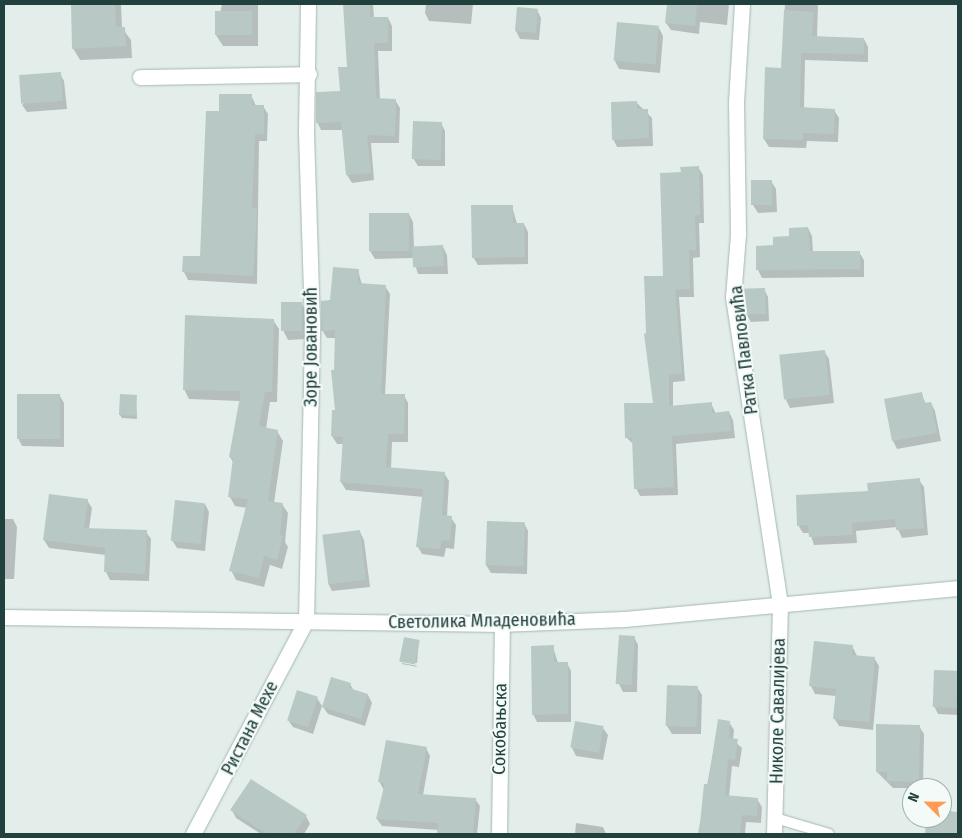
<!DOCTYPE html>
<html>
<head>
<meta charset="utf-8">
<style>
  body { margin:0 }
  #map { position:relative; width:962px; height:838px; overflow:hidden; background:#e3eeeb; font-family:"Fira Sans Condensed",sans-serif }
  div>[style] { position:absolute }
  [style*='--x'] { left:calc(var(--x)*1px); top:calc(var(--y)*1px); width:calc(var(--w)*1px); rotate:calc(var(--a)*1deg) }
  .shadow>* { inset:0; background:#0003; transform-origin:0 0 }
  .building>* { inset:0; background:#b8c9c5; transform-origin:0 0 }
  .roads { filter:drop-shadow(0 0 1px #a5b7b4) drop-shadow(0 0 1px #a5b7b4) }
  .lane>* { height:10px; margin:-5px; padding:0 5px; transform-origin:5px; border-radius:5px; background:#fff }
  .street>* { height:15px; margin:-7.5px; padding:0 7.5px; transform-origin:7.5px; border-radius:7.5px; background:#fff }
  .secondary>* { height:15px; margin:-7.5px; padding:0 7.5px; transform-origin:7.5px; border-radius:7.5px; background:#fff }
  span { translate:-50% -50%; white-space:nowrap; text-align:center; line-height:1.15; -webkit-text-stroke:4px #f4faf8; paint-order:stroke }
  .street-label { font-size:18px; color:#21413e }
  .frame { position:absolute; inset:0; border:5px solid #21413e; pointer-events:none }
  .north { position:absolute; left:902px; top:778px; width:50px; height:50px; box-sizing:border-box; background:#f4faf8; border:1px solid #a0b0ae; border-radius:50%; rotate:293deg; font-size:14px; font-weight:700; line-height:20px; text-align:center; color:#21413e }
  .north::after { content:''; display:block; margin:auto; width:18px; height:22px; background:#fd9c52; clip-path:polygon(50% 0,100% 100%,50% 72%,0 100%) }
</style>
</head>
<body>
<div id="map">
  <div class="shadow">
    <div style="clip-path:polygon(72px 4px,121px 4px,122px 28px,131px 40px,132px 58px,80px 60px,73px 48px)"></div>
    <div style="clip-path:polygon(222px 4px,258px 4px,258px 46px,223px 46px,216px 35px)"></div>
    <div style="clip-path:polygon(345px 4px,373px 4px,374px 18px,388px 18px,392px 26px,392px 51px,378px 51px,380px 100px,395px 100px,400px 108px,399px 143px,371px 143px,374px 180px,352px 183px,347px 175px,343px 130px,321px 130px,317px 122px,341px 93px,348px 68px)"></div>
    <div style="clip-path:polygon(426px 4px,473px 4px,471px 24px,429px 21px,425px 13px)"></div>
    <div style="clip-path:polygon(668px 4px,729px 4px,727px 25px,700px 22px,699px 34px,671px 30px,666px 23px)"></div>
    <div style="clip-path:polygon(785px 4px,818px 4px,817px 37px,864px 39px,868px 47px,868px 62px,805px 60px,804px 109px,834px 110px,839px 118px,838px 142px,807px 141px,806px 148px,769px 147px,764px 139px,782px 69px)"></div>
    <div style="clip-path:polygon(537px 10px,541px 18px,539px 40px,520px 39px,516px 31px)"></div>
    <div style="clip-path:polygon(659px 28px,663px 36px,660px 73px,619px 69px,615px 61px)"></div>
    <div style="clip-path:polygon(60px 74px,64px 81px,67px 109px,27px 112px,22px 105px)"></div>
    <div style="clip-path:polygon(251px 95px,256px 106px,263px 106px,268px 114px,267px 141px,259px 141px,257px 284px,188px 280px,184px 272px,185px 257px,201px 258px,220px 112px)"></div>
    <div style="clip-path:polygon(636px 102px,652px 118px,653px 146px,617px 147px,613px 139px)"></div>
    <div style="clip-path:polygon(441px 123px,445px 131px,445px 166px,418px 166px,413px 158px)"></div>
    <div style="clip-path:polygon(698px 167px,703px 175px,704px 223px,699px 223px,700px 257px,693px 258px,694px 297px,679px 297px,685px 381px,673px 382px,673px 407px,711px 403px,716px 414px,729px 412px,733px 420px,735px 438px,676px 444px,678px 495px,640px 496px,636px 488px,634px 445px,626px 437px,654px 404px,648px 334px,664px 277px,682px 174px)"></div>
    <div style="clip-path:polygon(771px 181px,776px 189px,777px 212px,758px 213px,753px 205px)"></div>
    <div style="clip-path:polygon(512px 206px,517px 224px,524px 224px,528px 232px,528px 264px,478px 265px,473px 257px)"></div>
    <div style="clip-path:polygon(409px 214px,413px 222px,414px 247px,443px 247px,447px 255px,448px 274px,418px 274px,413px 258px,375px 259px,370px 251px)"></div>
    <div style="clip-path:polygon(808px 228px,812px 236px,813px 252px,859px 252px,864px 260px,864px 277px,762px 278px,758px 270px,757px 247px,775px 246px)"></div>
    <div style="clip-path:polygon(358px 270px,362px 285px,385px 286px,390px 294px,385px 395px,404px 395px,408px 403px,408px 442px,392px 442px,391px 469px,444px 473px,449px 481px,447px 517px,451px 518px,456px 525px,454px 549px,446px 548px,444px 557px,422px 554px,418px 547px,424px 497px,346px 490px,341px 482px,343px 444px,337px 444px,332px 436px,333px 411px,336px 412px,336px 338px,327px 338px,322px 330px,332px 301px)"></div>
    <div style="clip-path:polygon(764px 289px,768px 297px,769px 321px,751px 322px,746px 314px,745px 290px)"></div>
    <div style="clip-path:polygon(301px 303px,306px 311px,306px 339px,288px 340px,284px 332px,282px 304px)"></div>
    <div style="clip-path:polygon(273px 320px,279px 329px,277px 402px,270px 402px,266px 429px,277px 431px,283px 441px,274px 503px,282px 504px,288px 513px,285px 542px,288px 547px,282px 569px,270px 565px,264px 587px,236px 580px,231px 570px,247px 508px,235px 506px,230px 497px,233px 462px,230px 457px,240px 401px,189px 399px,184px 389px)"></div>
    <div style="clip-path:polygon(824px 351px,829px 359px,834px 403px,790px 408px,786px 400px)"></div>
    <div style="clip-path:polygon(921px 393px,926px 404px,931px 403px,935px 411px,941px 441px,897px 449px,893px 441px)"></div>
    <div style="clip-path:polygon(60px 396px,64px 403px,64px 447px,22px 446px,18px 438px)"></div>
    <div style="clip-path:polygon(136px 396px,137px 419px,122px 418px,120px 415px)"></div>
    <div style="clip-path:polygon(919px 480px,924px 487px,928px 535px,902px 538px,897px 527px,856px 531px,857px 543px,814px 545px,810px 533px,803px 533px,798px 525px,869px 492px)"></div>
    <div style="clip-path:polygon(87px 500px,92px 508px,89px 529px,146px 532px,151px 539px,149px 581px,110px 580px,106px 572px,106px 555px,49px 548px,44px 540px)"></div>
    <div style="clip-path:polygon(205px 504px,209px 512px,205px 551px,177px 548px,172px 540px)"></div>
    <div style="clip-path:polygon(4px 519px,13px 519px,17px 527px,14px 579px,4px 579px)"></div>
    <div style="clip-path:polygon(524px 523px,528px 531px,527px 574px,491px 573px,486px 565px)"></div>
    <div style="clip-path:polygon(360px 532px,364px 540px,370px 587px,332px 591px,328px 583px)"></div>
    <div style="clip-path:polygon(634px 637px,638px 645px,637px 692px,623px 692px,619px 684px)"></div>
    <div style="clip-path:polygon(419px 641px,417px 663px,401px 662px,400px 661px)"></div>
    <div style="clip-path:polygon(852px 646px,857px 656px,874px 658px,879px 666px,873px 730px,839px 726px,834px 718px,836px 696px,815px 694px,811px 686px)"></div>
    <div style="clip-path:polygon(553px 647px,558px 663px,567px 663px,571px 671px,571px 722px,537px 722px,533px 714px)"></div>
    <div style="left:402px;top:663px;width:15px;height:1px;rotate:11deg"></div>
    <div style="clip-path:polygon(935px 672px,958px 672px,958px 715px,938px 714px,934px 706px)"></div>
    <div style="clip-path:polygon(350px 684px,354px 691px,368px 695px,372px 703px,365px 726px,328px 714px,323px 707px)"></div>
    <div style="clip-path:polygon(668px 686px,697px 687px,702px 695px,701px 734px,672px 734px,667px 726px)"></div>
    <div style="clip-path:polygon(317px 698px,322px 706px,313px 734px,293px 727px,288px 720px)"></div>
    <div style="clip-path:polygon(719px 721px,729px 722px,734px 730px,733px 740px,742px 748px,739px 767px,732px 766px,729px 797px,757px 799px,762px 807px,761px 823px,746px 822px,745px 834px,698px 834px)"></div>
    <div style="clip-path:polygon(919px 726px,924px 734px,923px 788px,893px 788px,877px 772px)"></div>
    <div style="clip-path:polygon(603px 728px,608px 735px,603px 760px,576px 756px,572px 748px)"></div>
    <div style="clip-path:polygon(426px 748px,430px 756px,423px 795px,475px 799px,480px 806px,477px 834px,440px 834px,439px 830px,382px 826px,377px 819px,384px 790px,379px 781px)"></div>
    <div style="clip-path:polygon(942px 809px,958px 813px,958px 834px,926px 834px,927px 818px,942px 818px)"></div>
    <div style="clip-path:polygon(232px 810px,306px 816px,310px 824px,304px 834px,261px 834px,236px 818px)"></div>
    <div style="clip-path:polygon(576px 823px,603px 827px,606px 834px,575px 834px)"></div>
  </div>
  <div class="building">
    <div style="clip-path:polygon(71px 4px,115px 4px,116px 27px,125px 27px,126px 46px,72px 49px)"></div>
    <div style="clip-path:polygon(343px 4px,370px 4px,370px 17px,388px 17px,388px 43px,374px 43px,376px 98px,396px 99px,395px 136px,367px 135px,371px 173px,346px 175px,341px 122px,316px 123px,316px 92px,340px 91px,338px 67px,347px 67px)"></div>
    <div style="clip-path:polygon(667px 4px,697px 4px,695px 26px,665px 23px)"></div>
    <div style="left:517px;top:7px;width:21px;height:24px;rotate:5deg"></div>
    <div style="clip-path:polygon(784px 10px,814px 12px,812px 36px,864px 38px,864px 54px,801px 53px,800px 107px,835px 109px,834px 134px,803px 133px,803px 140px,763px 139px,765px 67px,781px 68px)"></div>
    <div style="left:252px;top:11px;width:24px;height:37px;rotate:90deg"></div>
    <div style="left:617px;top:22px;width:42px;height:39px;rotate:5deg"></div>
    <div style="left:61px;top:72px;width:29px;height:42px;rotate:86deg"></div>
    <div style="clip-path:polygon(219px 94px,252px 94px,252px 105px,264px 105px,264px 134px,255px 134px,252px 208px,257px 208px,253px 276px,182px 272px,183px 256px,200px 256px,206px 111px,219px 111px)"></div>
    <div style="clip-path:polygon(637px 101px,637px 109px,648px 109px,649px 138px,612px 140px,611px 102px)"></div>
    <div style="left:413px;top:121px;width:29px;height:38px;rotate:2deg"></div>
    <div style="clip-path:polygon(699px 166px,700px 215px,695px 215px,696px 250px,689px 250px,690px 289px,675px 290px,682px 373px,669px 375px,669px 406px,712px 402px,712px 413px,729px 411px,731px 431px,672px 436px,674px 487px,634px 489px,632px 438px,625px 438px,624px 403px,653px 403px,644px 334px,646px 333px,644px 276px,663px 276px,660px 173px,681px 172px,680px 167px)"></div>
    <div style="left:751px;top:180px;width:21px;height:25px"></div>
    <div style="clip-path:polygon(471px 205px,513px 205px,513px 223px,524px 223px,525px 257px,472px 258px)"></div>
    <div style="left:369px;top:213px;width:40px;height:38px"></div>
    <div style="clip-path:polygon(808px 227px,810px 251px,860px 251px,860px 269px,756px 270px,756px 246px,773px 245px,773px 237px,789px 236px,789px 228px)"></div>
    <div style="left:443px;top:245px;width:21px;height:31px;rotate:87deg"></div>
    <div style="clip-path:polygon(333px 267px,359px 269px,358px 283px,386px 285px,381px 394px,405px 394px,404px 434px,388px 434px,386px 467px,445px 472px,442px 515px,452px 516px,450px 541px,442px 540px,440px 549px,416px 547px,423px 489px,340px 482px,343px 437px,331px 436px,332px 410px,335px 410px,331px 370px,334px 370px,335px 330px,321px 331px,321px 301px,330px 300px)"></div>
    <div style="left:765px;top:288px;width:26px;height:22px;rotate:88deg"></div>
    <div style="left:302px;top:302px;width:29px;height:21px;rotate:90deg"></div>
    <div style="clip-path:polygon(185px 315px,274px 319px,272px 392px,265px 392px,259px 426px,278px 430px,268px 501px,283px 503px,280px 535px,283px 536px,277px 560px,264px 556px,259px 578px,229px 571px,248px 499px,228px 497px,233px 458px,229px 457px,241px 391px,183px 390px)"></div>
    <div style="left:825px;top:350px;width:45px;height:46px;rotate:84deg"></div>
    <div style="clip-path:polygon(922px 392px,924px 403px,931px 402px,937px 433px,892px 441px,884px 399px)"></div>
    <div style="left:17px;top:394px;width:43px;height:45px"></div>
    <div style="left:120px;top:394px;width:17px;height:21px;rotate:3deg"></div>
    <div style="clip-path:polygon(920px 478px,924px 528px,896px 530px,895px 519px,852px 523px,853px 535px,809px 537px,808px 525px,797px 526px,796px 495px,868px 491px,867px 483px)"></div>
    <div style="clip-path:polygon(49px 494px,88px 499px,84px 528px,147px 530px,145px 574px,104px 572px,105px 548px,43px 540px)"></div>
    <div style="left:175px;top:500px;width:30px;height:41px;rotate:6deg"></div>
    <div style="left:487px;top:521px;width:38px;height:44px;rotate:2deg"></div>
    <div style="left:360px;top:530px;width:50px;height:38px;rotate:83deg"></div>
    <div style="left:619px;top:635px;width:16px;height:49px;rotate:4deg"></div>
    <div style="left:404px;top:637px;width:16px;height:25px;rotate:11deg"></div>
    <div style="clip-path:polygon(814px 641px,853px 645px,852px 655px,875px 657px,869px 722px,833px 719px,836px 689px,809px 686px)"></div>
    <div style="clip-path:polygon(554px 645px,554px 662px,568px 662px,568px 714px,532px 715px,531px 646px)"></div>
    <div style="left:934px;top:670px;width:24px;height:37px;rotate:2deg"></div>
    <div style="clip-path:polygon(331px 677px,351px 683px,349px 688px,368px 694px,361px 719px,322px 707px)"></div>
    <div style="left:667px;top:685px;width:31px;height:41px;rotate:2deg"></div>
    <div style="left:297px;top:690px;width:22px;height:32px;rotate:18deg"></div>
    <div style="clip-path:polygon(718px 719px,730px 721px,729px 738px,738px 739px,735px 760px,728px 759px,725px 795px,758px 798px,757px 816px,742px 815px,740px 834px,699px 834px,704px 784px,708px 784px)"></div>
    <div style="left:575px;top:721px;width:29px;height:27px;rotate:10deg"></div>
    <div style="clip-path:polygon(876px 724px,920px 725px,919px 782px,887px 781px,887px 772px,876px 772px)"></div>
    <div style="clip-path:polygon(386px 740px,427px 747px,418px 794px,476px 798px,473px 834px,437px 833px,438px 823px,376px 819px,385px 783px,378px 782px)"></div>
    <div style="clip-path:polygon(251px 779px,307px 815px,294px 834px,267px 834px,230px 810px)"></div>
    <div style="clip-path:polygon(942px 811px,958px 812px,958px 834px,925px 834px,926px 818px,942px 818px)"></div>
  </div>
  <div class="roads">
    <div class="lane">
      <div style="--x:775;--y:818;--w:56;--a:16.5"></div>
    </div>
    <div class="street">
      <div style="--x:742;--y:4;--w:99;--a:93.5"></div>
      <div style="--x:736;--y:103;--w:131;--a:89.1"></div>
      <div style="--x:738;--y:234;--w:63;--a:94.5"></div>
      <div style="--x:733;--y:297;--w:312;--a:81.3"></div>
      <div style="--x:780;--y:605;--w:229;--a:91.5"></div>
      <div style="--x:140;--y:77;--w:169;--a:-1"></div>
      <div style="--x:193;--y:834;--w:241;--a:-62.1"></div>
      <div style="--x:306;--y:621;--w:297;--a:-88.8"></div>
      <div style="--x:312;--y:324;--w:192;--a:-91.8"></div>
      <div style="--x:306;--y:132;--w:128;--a:-89.1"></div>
      <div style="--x:499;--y:834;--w:210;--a:-89.2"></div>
    </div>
    <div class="secondary">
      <div style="--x:4;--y:617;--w:498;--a:0.8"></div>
      <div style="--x:502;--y:624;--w:122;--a:-2.3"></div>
      <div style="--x:624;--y:619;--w:335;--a:-5.3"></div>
    </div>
  </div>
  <div class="street-label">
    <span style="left:311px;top:347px;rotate:-90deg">Зоре Јовановић</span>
    <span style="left:744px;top:350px;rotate:-97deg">Ратка Павловића</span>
    <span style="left:482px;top:621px;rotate:-1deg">Светолика Младеновића</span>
    <span style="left:778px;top:711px;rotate:-89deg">Николе Савалијева</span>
    <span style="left:250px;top:728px;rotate:-63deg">Ристана Мехе</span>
    <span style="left:500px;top:729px;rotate:-89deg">Сокобањска</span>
  </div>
  <div class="frame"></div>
  <div class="north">N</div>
</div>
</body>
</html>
